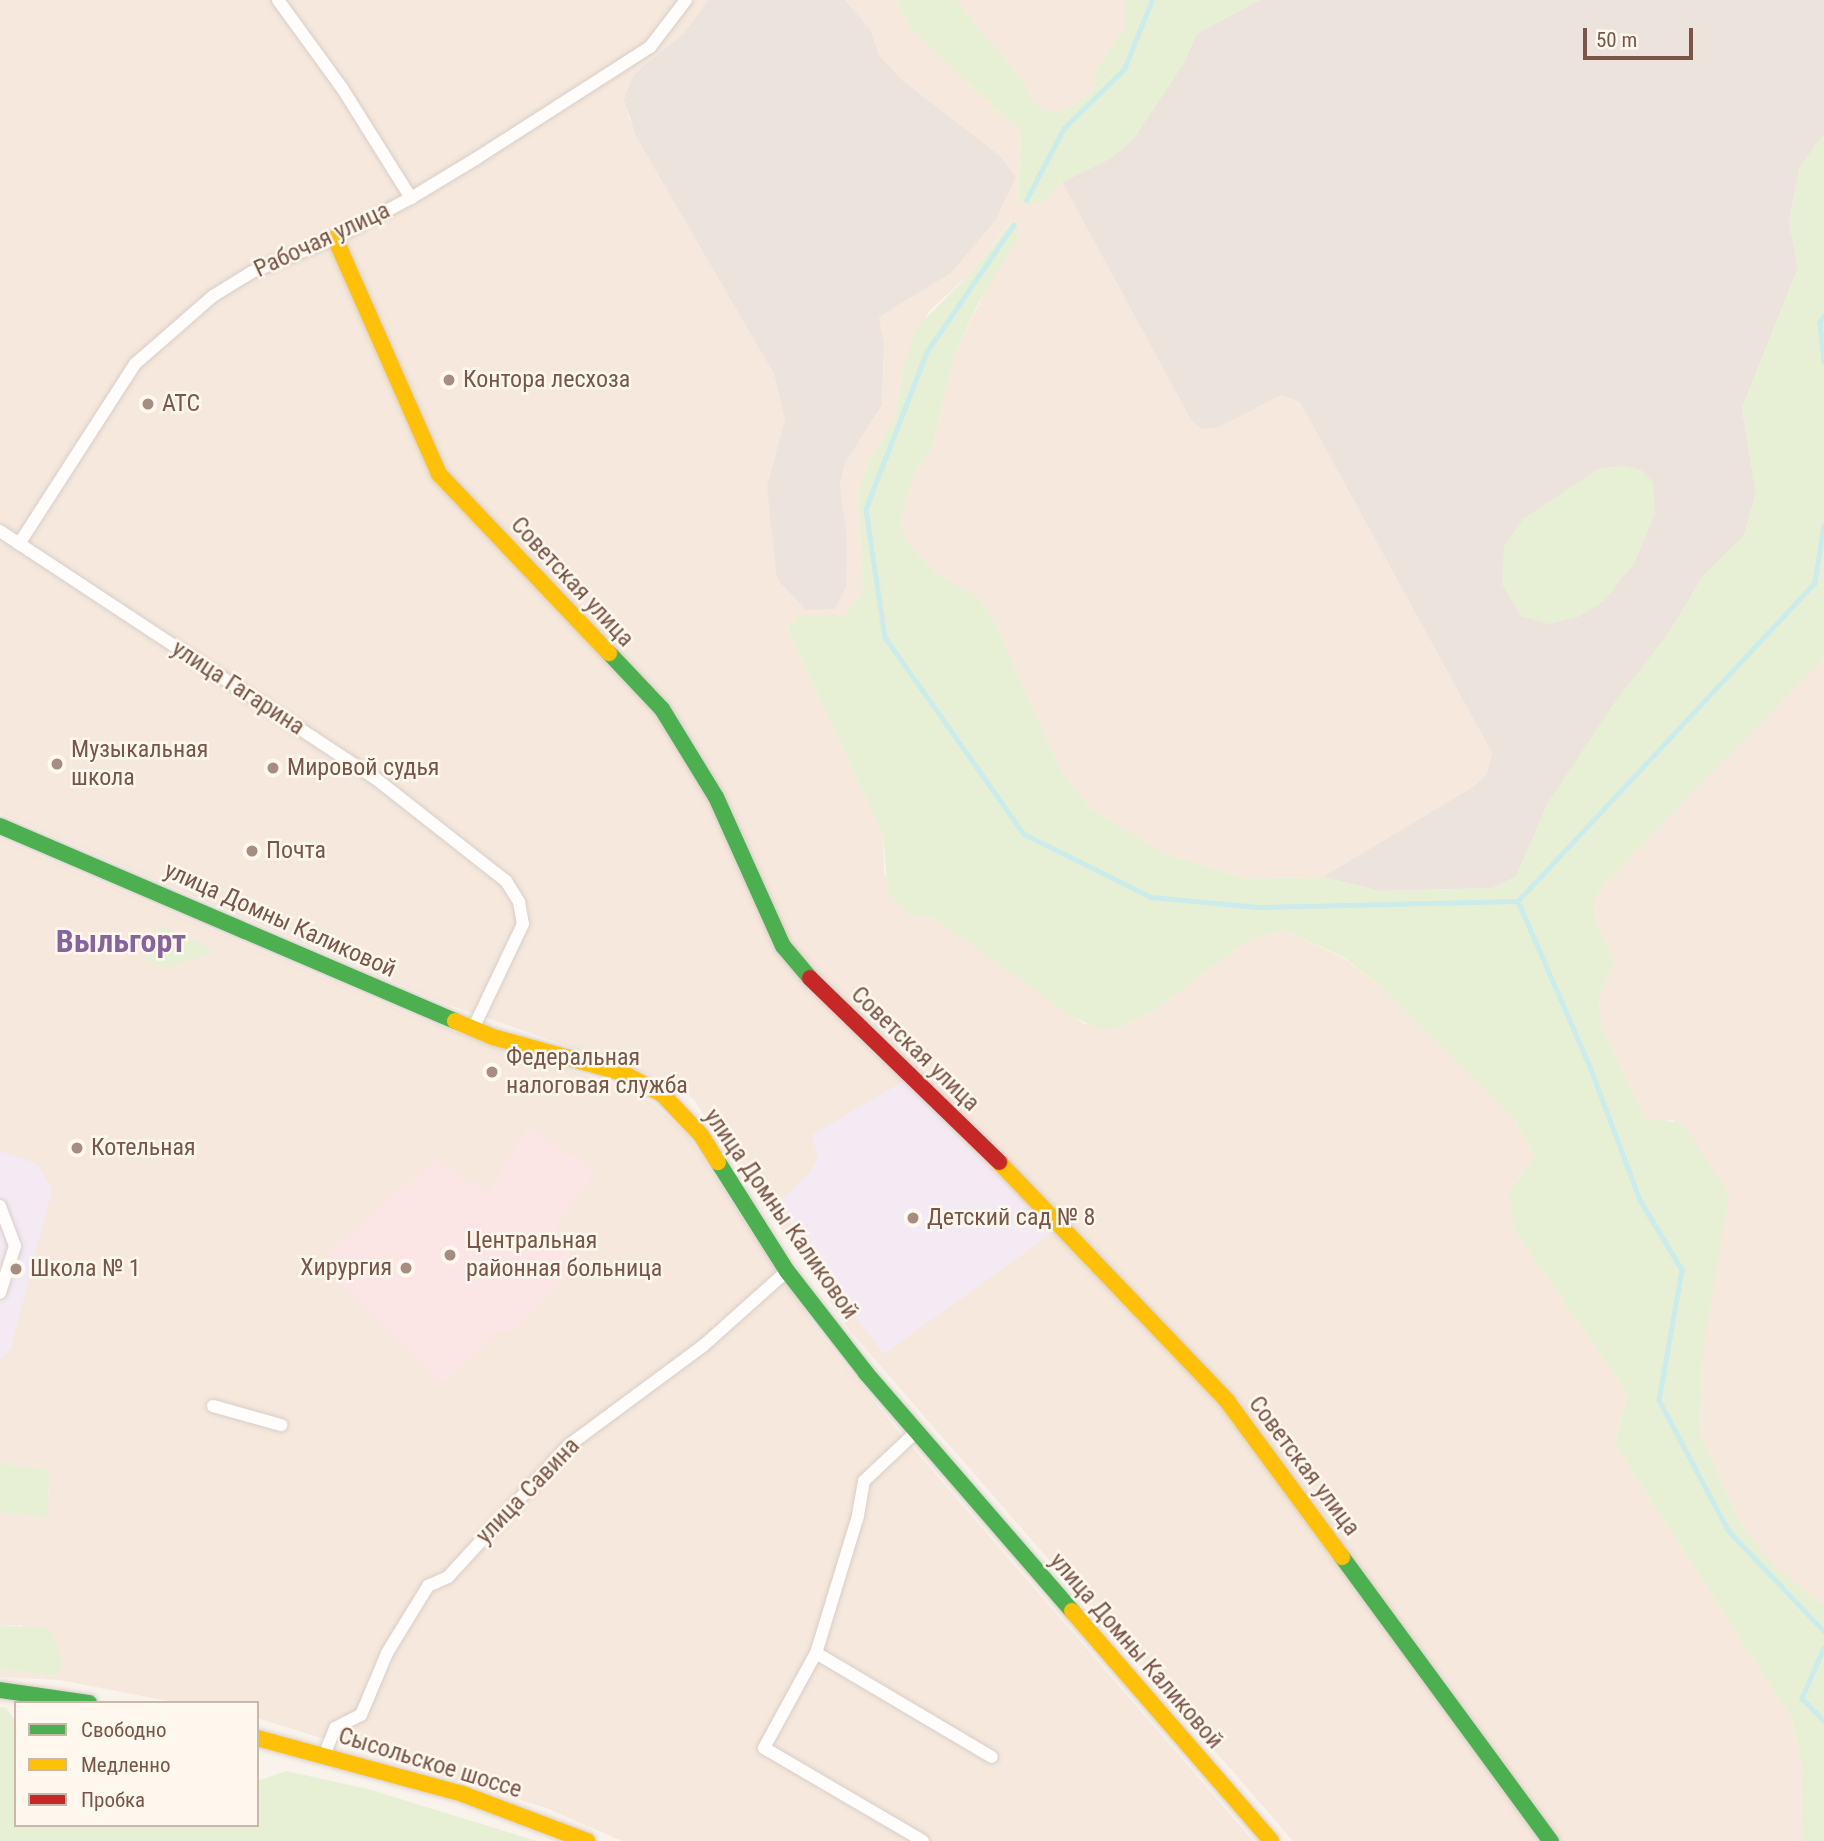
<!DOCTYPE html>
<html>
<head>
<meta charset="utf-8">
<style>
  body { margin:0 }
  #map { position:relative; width:1824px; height:1841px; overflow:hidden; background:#f9f3ec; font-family:"Roboto Condensed",sans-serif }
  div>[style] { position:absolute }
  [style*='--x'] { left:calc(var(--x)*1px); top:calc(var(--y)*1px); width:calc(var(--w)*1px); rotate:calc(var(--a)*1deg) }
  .residential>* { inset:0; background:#f6e8dc }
  .industrial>* { inset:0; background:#ece3dd }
  .education>* { inset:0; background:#f4eaf4 }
  .medical>* { inset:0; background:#fbe5e5 }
  .green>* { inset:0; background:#e7f0d5 }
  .stream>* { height:4.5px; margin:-2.25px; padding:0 2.25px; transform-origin:2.25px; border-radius:2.25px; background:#ccebeb }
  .roads { filter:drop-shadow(0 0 2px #d8cec8) drop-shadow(0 0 2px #d8cec8) }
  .street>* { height:12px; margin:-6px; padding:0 6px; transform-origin:6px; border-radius:6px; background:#fefdfc }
  .fast>* { height:16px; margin:-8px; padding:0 8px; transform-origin:8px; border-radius:8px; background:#4caf50 }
  .slow>* { height:16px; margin:-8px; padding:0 8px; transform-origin:8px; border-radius:8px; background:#ffc107 }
  .jam>* { height:16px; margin:-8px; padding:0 8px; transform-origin:8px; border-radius:8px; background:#c62828 }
  .dots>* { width:19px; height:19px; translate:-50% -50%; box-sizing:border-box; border:4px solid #fff8ef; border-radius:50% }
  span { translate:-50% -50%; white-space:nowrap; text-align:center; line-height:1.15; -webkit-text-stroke:5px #fff8ef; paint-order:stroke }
  .street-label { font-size:24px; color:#7b5648 }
  .poi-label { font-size:24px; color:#7b5648 }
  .left { translate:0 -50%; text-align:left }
  .right { translate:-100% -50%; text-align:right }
  .district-label { font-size:32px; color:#86649e; font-weight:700 }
  .legend { position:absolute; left:14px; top:1701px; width:245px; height:126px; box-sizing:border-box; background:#fff8ef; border:2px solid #cab7ac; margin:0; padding:9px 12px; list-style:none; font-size:21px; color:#7b5648 }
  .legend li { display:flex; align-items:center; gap:14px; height:35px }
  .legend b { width:35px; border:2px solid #cab7ac }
  .scale { position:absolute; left:1583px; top:28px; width:110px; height:32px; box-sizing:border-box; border:4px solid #7b5648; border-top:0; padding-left:9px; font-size:21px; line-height:24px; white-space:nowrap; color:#7b5648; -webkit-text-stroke:5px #fff8ef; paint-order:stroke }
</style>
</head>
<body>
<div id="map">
  <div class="residential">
    <div style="clip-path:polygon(0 0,708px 0,684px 33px,635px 73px,628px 117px,774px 374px,785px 420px,768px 487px,846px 587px,847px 538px,840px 484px,845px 463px,882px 405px,884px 343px,879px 317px,951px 273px,995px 221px,999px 156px,902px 80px,879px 55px,870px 29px,845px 0,897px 0,909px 27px,1021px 132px,1018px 197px,1043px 202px,1062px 182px,1191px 420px,1258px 407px,1282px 395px,1300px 402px,1492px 753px,1487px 774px,1473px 787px,1323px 877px,1246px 878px,1165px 854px,1090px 808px,1060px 769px,995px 623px,979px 598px,934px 572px,906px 540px,900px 520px,916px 469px,932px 449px,953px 358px,1018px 223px,1010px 222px,971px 273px,929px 311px,904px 364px,895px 418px,868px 463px,858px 491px,863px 592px,845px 615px,799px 615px,787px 628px,883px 835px,884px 873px,908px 915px,934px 918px,1084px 1024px,1118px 1028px,1153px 1011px,1250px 939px,1284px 930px,1345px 959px,1382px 988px,1514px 1119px,1535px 1156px,1515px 1183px,1514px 1230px,1620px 1382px,1627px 1396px,1615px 1444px,1792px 1719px,1802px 1769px,1801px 1841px,1293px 1841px,850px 1331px,694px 1100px,666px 1080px,441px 1002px,0 813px)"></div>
    <div style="clip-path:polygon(955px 0,1126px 0,1127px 3px,1125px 27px,1095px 71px,1094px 91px,1063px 111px,1046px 111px,1033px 101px,1023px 80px)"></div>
    <div style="clip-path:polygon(1824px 658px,1824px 1605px,1776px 1569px,1739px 1521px,1700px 1433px,1702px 1356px,1674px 1120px,1653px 1122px,1644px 1117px,1602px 1027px,1598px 999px,1615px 962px,1596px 922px,1594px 902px,1603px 885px)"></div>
    <div style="clip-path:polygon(0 839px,425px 1021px,620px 1087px,652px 1103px,685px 1132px,820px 1334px,893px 1425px,1253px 1841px,622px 1841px,546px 1808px,257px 1718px,257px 1703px,178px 1703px,60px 1680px,0 1677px,0 1669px,54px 1676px,22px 1625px,0 1626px,0 1512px,48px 1518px,49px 1470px,0 1463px)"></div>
  </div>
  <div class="industrial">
    <div style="clip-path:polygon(708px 0,845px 0,870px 29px,879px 55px,902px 80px,1000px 156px,1016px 177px,995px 221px,951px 273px,879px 317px,884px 343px,882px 405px,845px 463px,840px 484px,847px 538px,846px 587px,834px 609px,806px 610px,777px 579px,767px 487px,785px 420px,774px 374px,636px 136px,624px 99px,635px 73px,684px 33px)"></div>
    <div style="clip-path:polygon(1260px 0,1824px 0,1824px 134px,1800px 167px,1789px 221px,1798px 268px,1742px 408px,1756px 493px,1744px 536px,1703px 576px,1672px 628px,1548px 803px,1516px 877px,1493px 888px,1380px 891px,1323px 877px,1473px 787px,1487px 774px,1492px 753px,1300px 402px,1282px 395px,1218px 427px,1202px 429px,1191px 420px,1062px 182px,1111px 158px,1183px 65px,1196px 34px)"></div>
  </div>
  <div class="education">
    <div style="clip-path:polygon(904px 1081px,1053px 1232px,884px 1354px,841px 1298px,778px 1203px,809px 1173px,818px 1157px,812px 1135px)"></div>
    <div style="clip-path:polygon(0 1151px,36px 1163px,52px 1189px,11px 1348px,0 1360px)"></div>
  </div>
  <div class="medical">
    <div style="clip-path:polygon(526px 1128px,596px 1170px,555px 1227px,577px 1264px,517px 1330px,499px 1332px,448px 1381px,440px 1381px,334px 1277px,328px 1254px,434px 1160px,489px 1193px)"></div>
  </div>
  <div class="green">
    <div style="clip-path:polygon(897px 0,955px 0,1023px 80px,1033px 101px,1046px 111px,1063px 111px,1094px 91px,1095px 71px,1125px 27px,1126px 0,1260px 0,1196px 34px,1183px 65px,1133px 140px,1111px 158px,1062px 182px,1043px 202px,1029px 205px,1018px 197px,1021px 132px,909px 27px)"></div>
    <div style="clip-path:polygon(1824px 134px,1824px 658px,1603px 885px,1594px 902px,1596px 922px,1615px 962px,1598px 999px,1602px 1027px,1644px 1117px,1683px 1124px,1729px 1194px,1702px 1356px,1700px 1433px,1739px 1521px,1776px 1568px,1824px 1605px,1824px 1841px,1801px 1841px,1802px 1769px,1792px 1719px,1615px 1444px,1627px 1396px,1620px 1382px,1514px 1230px,1509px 1192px,1535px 1156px,1514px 1119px,1382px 988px,1345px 958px,1284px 930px,1250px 939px,1153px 1011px,1118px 1028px,1098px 1029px,1070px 1015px,934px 918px,908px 915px,888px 893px,883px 835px,787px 628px,799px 615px,845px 615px,863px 592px,858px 491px,868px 463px,895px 418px,904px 364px,917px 327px,971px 273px,1011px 222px,1018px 223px,1017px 240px,979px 302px,953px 358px,932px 449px,916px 469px,900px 520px,906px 540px,934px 572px,979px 598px,995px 623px,1060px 769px,1090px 808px,1165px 854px,1246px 878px,1323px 877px,1380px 891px,1493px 888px,1516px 877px,1548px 803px,1612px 706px,1672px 628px,1703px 576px,1744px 536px,1756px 493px,1742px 408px,1798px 268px,1789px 222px,1800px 167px)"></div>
    <div style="clip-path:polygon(1623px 466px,1641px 470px,1653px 482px,1655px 514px,1635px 562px,1604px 601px,1578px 617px,1548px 624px,1521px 616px,1502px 584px,1504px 546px,1523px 519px,1600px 468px)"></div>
    <div style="clip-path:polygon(161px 925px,216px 951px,166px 968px,145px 961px)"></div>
    <div style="clip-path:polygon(0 1463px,49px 1470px,48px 1518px,0 1512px)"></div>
    <div style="clip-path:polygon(0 1626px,48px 1627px,62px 1656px,61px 1669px,54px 1676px,0 1669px)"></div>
    <div style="clip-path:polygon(0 1707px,6px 1708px,16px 1722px,16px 1825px,257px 1825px,257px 1781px,286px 1771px,368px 1789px,537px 1841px,0 1841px)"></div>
  </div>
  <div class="stream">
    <div style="--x:1026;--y:200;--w:81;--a:-62.2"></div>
    <div style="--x:1064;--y:128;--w:84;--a:-44.5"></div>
    <div style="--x:1124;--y:69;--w:74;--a:-67.9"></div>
    <div style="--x:1014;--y:225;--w:154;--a:124.4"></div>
    <div style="--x:927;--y:352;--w:168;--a:111.2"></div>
    <div style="--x:866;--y:509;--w:129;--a:81.6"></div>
    <div style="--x:885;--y:637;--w:241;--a:54.8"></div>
    <div style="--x:1024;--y:834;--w:142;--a:26.4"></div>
    <div style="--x:1151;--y:897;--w:107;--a:5.3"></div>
    <div style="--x:1258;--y:907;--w:260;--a:-1.3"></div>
    <div style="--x:1824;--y:316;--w:7;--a:124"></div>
    <div style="--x:1820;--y:322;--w:40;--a:84.3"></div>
    <div style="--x:1824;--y:525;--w:59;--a:98.8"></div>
    <div style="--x:1815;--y:583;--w:435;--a:133"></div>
    <div style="--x:1518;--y:901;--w:178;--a:66.5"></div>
    <div style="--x:1589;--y:1064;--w:145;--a:69.4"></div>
    <div style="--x:1640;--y:1200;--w:82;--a:59"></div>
    <div style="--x:1682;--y:1270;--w:132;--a:100"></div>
    <div style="--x:1659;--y:1400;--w:147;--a:62"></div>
    <div style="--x:1728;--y:1530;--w:139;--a:46.5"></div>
    <div style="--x:1824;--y:1648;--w:55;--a:113.7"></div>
    <div style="--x:1802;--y:1698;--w:32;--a:46"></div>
  </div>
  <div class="roads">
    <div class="street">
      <div style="--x:278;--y:0;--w:109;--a:54"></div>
      <div style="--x:342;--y:88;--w:130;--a:57.9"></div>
      <div style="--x:0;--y:531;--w:449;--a:33.4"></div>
      <div style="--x:375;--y:778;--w:167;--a:38.2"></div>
      <div style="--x:506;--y:881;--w:25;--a:58"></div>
      <div style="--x:519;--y:902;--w:22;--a:80"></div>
      <div style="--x:523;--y:924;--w:116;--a:115.5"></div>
      <div style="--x:19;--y:544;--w:214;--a:-57.2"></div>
      <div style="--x:135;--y:364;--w:103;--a:-41.1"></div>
      <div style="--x:213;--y:296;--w:46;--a:-31.6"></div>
      <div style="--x:252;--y:272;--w:90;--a:-22.3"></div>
      <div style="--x:335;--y:238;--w:86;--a:-27.8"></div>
      <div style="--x:411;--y:198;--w:77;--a:-31.2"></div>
      <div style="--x:477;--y:158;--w:206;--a:-32.7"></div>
      <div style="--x:650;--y:47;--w:59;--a:-52.5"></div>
      <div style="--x:0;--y:1206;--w:43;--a:69.4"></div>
      <div style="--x:15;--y:1246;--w:49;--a:107.7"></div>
      <div style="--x:213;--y:1406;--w:71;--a:15.6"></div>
      <div style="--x:916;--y:1432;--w:71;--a:136.7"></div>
      <div style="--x:864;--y:1481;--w:36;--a:100"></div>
      <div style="--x:858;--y:1516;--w:143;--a:107"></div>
      <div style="--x:816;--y:1653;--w:108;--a:118.7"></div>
      <div style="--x:764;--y:1748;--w:184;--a:30.3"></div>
      <div style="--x:816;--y:1653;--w:204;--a:30.6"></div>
      <div style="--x:325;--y:1753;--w:27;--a:-68"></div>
      <div style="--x:335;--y:1728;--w:29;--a:-27"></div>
      <div style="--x:361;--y:1715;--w:67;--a:-67.2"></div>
      <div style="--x:387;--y:1653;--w:79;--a:-58.5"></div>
      <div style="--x:428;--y:1586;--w:22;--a:-24"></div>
      <div style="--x:448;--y:1577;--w:179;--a:-47.5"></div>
      <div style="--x:569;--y:1445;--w:167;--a:-36.5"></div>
      <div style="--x:703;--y:1346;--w:113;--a:-41.8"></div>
    </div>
    <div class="fast">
      <div style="--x:609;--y:653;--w:77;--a:46.6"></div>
      <div style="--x:662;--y:709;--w:103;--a:58.5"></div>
      <div style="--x:716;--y:797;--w:163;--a:65.8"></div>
      <div style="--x:783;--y:946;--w:42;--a:49.8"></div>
      <div style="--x:0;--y:826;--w:495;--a:23.2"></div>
      <div style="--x:718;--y:1162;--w:129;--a:57.7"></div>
      <div style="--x:787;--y:1271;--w:129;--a:52.2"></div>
      <div style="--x:866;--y:1373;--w:315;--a:49.1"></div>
      <div style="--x:1342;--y:1557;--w:353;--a:53.7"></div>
      <div style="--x:0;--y:1690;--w:90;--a:8.3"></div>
    </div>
    <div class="slow">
      <div style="--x:335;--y:238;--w:258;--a:66.2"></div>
      <div style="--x:439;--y:474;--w:247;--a:46.5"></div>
      <div style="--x:455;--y:1021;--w:41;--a:22.8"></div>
      <div style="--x:493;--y:1037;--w:135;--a:15.5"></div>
      <div style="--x:623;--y:1073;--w:44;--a:28.3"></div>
      <div style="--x:662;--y:1094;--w:57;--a:46.4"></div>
      <div style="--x:701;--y:1135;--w:32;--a:58"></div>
      <div style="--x:999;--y:1162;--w:330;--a:46.3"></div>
      <div style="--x:1227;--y:1401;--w:194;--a:53.6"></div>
      <div style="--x:1072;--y:1611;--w:304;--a:49.1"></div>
      <div style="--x:257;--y:1738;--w:213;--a:15.2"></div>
      <div style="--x:463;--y:1794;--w:133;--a:20.8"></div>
    </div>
    <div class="jam">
      <div style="--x:810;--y:978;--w:264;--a:44.2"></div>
    </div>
  </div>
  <div class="dots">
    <div style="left:449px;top:380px;background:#a78d81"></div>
    <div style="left:148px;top:404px;background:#a78d81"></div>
    <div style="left:57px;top:764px;background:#a78d81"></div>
    <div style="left:273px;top:768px;background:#a78d81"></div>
    <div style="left:252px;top:851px;background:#a78d81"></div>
    <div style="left:492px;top:1072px;background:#a78d81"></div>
    <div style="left:77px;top:1148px;background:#a78d81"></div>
    <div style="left:913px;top:1218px;background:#a78d81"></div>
    <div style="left:450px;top:1255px;background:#a78d81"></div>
    <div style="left:406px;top:1268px;background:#a78d81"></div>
    <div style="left:16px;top:1269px;background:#a78d81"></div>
  </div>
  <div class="street-label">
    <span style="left:322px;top:240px;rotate:-25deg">Рабочая улица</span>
    <span style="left:572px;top:582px;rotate:47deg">Советская улица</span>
    <span style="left:238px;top:688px;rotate:33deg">улица Гагарина</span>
    <span style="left:280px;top:920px;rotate:24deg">улица Домны Каликовой</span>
    <span style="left:915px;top:1049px;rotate:44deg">Советская улица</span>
    <span style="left:781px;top:1214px;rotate:55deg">улица Домны Каликовой</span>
    <span style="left:1304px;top:1466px;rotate:53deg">Советская улица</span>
    <span style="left:528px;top:1491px;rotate:-46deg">улица Савина</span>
    <span style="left:1136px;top:1651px;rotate:49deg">улица Домны Каликовой</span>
    <span style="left:430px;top:1763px;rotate:17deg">Сысольское шоссе</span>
  </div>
  <div class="poi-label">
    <span class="left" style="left:463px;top:380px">Контора лесхоза</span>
    <span class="left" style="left:162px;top:404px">АТС</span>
    <span class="left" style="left:71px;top:764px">Музыкальная<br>школа</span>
    <span class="left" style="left:287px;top:768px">Мировой судья</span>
    <span class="left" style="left:266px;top:851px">Почта</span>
    <span class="left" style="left:506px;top:1072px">Федеральная<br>налоговая служба</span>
    <span class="left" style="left:91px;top:1148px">Котельная</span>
    <span class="left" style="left:927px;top:1218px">Детский сад № 8</span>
    <span class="left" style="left:466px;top:1255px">Центральная<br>районная больница</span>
    <span class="right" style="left:392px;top:1268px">Хирургия</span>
    <span class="left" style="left:30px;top:1269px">Школа № 1</span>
  </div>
  <div class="district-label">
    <span style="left:121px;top:941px">Выльгорт</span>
  </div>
  <ul class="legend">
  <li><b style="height:9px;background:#4caf50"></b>Свободно</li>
  <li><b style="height:9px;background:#ffc107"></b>Медленно</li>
  <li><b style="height:9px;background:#c62828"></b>Пробка</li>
  </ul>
  <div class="scale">50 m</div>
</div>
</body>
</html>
